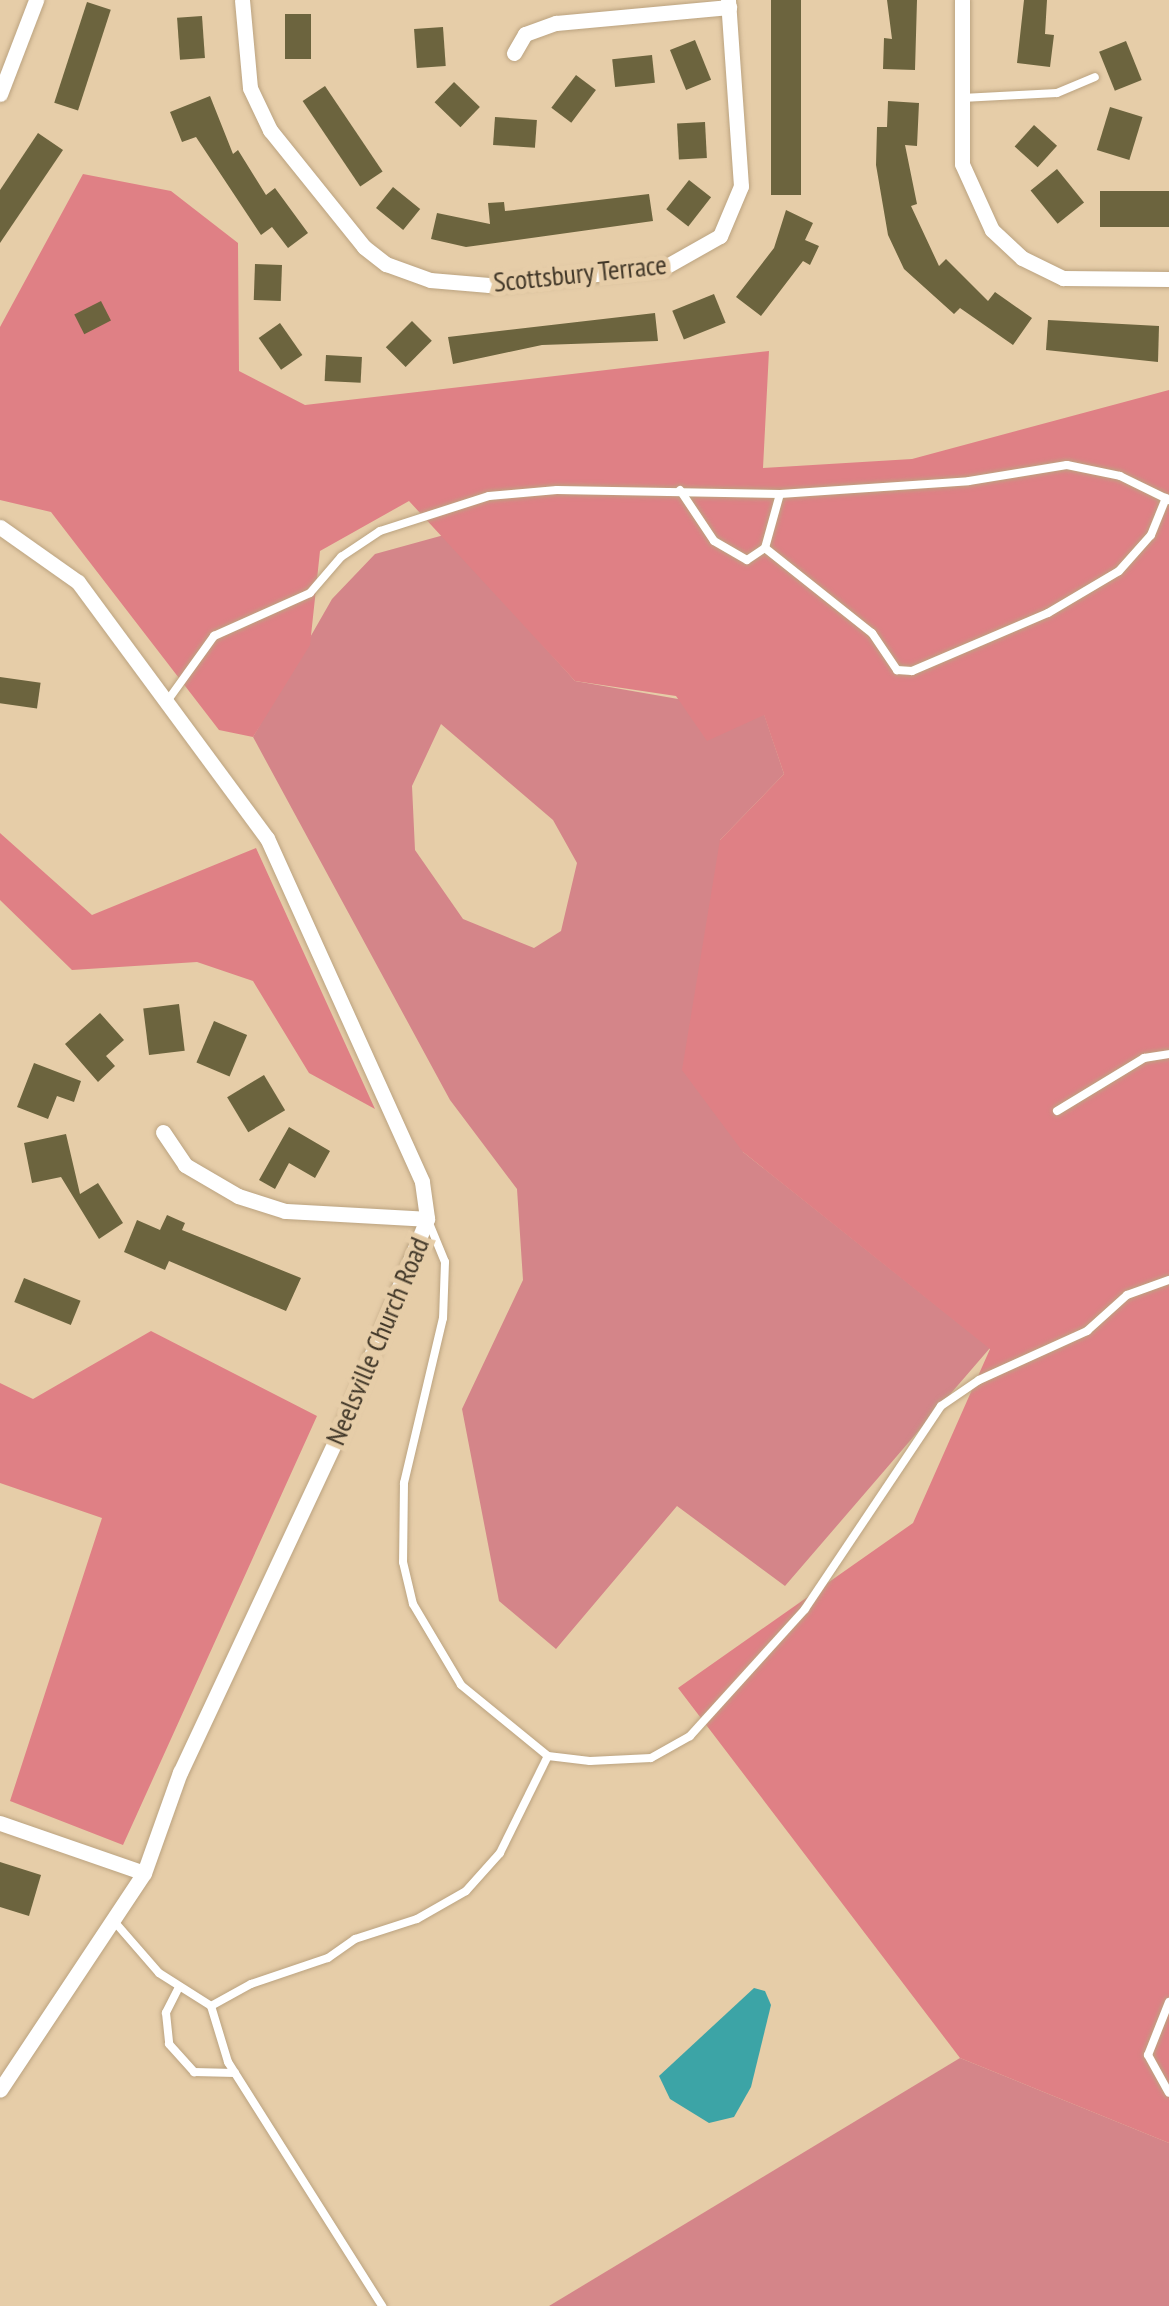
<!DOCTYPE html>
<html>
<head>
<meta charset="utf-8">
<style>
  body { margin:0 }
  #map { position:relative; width:1169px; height:2306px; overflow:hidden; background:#e6cda8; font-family:"PT Sans Narrow",sans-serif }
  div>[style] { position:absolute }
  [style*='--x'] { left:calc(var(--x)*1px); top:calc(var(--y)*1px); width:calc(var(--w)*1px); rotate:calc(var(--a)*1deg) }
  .green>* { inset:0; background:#d48589 }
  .forest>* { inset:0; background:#df8085 }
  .water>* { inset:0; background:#3ca4a6 }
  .building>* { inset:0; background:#6c643e; transform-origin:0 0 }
  .roads { filter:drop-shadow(0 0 2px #bba380) drop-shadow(0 0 2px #bba380) }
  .service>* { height:8px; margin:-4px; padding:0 4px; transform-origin:4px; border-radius:4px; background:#fff }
  .minor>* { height:15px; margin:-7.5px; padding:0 7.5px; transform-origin:7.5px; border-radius:7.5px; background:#fff }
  span { translate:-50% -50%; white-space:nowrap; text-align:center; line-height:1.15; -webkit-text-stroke:10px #e6cda8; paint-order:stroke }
  .street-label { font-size:28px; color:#413728 }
</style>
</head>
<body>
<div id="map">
  <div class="green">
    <div style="clip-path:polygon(evenodd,444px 535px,575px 681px,764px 714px,784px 774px,720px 840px,743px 1152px,990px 1348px,785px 1586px,677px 1506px,556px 1649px,499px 1601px,462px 1409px,523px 1280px,517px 1189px,450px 1100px,253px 737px,332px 599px,375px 554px,444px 535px,441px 724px,553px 820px,577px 863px,561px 931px,534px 948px,463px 919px,415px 850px,412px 786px,441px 724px)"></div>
    <div style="clip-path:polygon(960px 2058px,1169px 2143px,1169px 2306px,549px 2306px)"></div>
  </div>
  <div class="forest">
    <div style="clip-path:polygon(83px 174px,171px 191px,238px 243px,239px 371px,305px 405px,769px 351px,763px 468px,912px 459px,1169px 390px,1169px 2143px,960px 2058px,678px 1688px,913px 1523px,990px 1349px,743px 1152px,682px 1070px,720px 840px,784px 774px,764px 715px,707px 741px,676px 696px,575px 681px,409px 501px,320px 551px,310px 645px,253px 737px,219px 730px,51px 512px,0 500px,0 327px)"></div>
    <div style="clip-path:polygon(0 833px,92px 915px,256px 848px,375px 1109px,309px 1073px,253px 981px,197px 962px,72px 970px,0 900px)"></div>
    <div style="clip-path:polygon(151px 1331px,317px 1416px,123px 1845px,10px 1801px,102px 1518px,0 1483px,0 1383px,33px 1399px)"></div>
  </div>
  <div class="water">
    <div style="clip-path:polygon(754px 1988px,765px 1991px,771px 2005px,751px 2087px,734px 2117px,709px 2123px,670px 2099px,659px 2076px)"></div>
  </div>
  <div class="building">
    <div style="left:771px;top:0;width:30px;height:195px"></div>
    <div style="clip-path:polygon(887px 0,917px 0,915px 70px,883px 69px,884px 38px,892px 39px)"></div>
    <div style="clip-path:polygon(1024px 0,1047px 0,1045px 34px,1054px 35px,1050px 67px,1017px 63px)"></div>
    <div style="left:87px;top:2px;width:25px;height:106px;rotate:18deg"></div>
    <div style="left:285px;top:14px;width:26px;height:45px"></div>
    <div style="left:202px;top:16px;width:42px;height:25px;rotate:86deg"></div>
    <div style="left:443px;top:27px;width:39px;height:29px;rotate:86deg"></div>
    <div style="left:695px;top:40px;width:43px;height:27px;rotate:68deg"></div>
    <div style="left:1126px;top:41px;width:42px;height:29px;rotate:68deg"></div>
    <div style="left:652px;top:55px;width:28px;height:40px;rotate:84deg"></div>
    <div style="left:576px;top:75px;width:25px;height:41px;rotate:37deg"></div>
    <div style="left:454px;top:82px;width:36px;height:28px;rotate:44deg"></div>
    <div style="left:325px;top:86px;width:103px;height:27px;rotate:56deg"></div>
    <div style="clip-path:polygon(210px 96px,233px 154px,238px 150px,266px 195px,275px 188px,308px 233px,288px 248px,272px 227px,261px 235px,196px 137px,182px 142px,170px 112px)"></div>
    <div style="clip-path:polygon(888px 101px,919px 103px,917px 146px,905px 145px,917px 204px,911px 206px,939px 266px,946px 259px,988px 301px,995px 292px,1032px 318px,1013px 345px,960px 308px,954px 314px,904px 269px,888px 235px,876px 165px,877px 127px,887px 127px)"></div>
    <div style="left:1110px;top:107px;width:34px;height:45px;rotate:17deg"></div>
    <div style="left:495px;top:117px;width:42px;height:28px;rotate:4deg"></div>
    <div style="left:705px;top:122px;width:36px;height:28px;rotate:87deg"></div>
    <div style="left:1034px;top:125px;width:31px;height:29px;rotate:42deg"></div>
    <div style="clip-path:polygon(38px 133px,63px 150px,0 243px,0 190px)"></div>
    <div style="left:1057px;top:169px;width:43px;height:34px;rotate:51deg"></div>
    <div style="left:689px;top:180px;width:28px;height:37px;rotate:38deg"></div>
    <div style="left:393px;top:187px;width:35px;height:27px;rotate:39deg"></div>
    <div style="left:1169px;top:191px;width:36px;height:69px;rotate:90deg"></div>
    <div style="clip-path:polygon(649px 194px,653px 221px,466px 247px,431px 239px,437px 213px,490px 224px,488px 203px,504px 202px,505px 211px)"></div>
    <div style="clip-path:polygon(786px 210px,813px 223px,805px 240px,819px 246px,810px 265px,803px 261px,761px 316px,736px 297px,774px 248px)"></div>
    <div style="left:255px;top:264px;width:27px;height:36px;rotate:2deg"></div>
    <div style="left:714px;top:294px;width:31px;height:45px;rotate:68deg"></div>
    <div style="left:101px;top:301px;width:22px;height:30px;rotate:63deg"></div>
    <div style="clip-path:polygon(655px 313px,658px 341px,542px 345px,453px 364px,448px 337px)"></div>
    <div style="clip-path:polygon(1048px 320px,1159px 326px,1158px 362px,1046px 350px)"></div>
    <div style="left:412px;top:321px;width:28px;height:37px;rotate:45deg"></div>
    <div style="left:280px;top:323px;width:39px;height:26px;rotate:55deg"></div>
    <div style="left:326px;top:355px;width:36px;height:26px;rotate:3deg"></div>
    <div style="left:0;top:677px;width:41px;height:26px;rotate:8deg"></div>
    <div style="left:179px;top:1004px;width:47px;height:36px;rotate:83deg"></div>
    <div style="clip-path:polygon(100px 1013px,124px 1040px,106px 1056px,115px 1066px,98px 1082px,65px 1044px)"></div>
    <div style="left:214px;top:1021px;width:36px;height:45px;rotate:23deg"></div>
    <div style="clip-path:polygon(34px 1063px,81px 1081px,74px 1102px,57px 1096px,48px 1119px,17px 1107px)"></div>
    <div style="left:264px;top:1075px;width:41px;height:43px;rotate:59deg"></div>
    <div style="clip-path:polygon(289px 1127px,330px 1151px,315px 1178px,289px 1163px,275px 1189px,259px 1180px)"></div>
    <div style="clip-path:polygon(66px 1134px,80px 1194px,98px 1183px,123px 1223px,99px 1239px,61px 1177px,32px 1183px,24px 1143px)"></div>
    <div style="clip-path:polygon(167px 1215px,185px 1223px,182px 1230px,301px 1278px,286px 1311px,169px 1261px,165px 1270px,124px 1252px,137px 1220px,160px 1230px)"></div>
    <div style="left:24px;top:1278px;width:61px;height:26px;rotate:22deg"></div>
    <div style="clip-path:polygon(0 1862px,41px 1875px,29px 1916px,0 1907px)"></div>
  </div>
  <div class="roads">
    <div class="service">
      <div style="--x:962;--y:98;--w:95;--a:-3"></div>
      <div style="--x:1057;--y:93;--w:41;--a:-22.8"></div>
      <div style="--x:680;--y:490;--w:61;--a:56.3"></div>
      <div style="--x:714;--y:541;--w:38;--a:30"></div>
      <div style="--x:747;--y:560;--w:22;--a:-34"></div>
      <div style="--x:765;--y:548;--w:56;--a:-74.5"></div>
      <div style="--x:765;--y:548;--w:137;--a:38.5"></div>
      <div style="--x:872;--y:633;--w:45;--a:56"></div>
      <div style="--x:897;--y:670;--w:15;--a:4"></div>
      <div style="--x:912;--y:671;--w:148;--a:-23.1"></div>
      <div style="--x:1048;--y:613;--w:82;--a:-30.6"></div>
      <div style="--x:1119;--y:571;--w:48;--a:-48.4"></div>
      <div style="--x:1151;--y:535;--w:40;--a:-68"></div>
      <div style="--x:168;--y:700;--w:79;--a:-54.3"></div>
      <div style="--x:214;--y:636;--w:105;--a:-24.1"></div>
      <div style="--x:310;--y:593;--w:48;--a:-49.3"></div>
      <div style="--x:341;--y:557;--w:47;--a:-33.7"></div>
      <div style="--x:380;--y:531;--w:114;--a:-17.8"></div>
      <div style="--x:489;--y:496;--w:68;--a:-5"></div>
      <div style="--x:557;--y:490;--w:223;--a:1"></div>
      <div style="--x:780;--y:494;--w:189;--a:-3.9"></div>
      <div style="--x:969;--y:481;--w:99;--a:-9.3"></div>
      <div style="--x:1067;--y:465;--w:54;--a:11.7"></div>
      <div style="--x:1120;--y:476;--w:55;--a:26.1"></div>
      <div style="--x:1057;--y:1111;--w:102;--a:-31.3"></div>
      <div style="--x:1144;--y:1058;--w:25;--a:-9"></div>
      <div style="--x:429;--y:1223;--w:42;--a:67.7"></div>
      <div style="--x:445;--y:1262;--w:56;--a:92"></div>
      <div style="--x:443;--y:1318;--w:170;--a:103.3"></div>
      <div style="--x:404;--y:1483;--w:79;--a:90.7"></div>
      <div style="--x:403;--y:1562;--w:43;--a:76.6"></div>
      <div style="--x:413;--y:1604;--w:94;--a:59.3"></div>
      <div style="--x:461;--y:1685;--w:112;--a:39.2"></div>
      <div style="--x:548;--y:1756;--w:42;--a:6.8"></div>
      <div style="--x:590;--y:1761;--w:61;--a:-2.8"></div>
      <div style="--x:651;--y:1758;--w:45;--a:-29.4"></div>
      <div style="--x:690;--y:1736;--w:171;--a:-47.8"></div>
      <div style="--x:805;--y:1609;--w:244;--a:-56.2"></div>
      <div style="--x:941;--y:1406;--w:46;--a:-34.4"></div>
      <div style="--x:979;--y:1380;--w:119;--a:-24.4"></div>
      <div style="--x:1087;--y:1331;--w:54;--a:-42"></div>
      <div style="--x:1127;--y:1295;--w:45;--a:-19.7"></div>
      <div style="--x:113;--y:1920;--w:70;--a:49"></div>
      <div style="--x:159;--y:1973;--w:62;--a:32.4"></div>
      <div style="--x:211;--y:2006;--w:59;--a:73.1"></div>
      <div style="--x:228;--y:2062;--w:289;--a:57.7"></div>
      <div style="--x:179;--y:1987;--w:29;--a:117"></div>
      <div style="--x:166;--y:2013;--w:31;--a:84"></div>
      <div style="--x:169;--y:2044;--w:38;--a:48"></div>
      <div style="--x:194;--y:2072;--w:41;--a:1.4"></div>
      <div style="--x:1169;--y:2002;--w:57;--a:111.6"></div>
      <div style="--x:1148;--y:2055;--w:43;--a:61.1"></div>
      <div style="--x:211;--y:2006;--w:46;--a:-28.8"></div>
      <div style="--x:251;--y:1984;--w:81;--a:-18.7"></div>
      <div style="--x:328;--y:1958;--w:33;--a:-35"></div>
      <div style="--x:355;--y:1939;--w:65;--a:-17.9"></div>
      <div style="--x:417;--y:1919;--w:56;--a:-29.7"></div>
      <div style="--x:466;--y:1891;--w:51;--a:-48.2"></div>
      <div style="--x:500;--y:1853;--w:108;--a:-63.7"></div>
    </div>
    <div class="minor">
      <div style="--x:242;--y:0;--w:88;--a:84.8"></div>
      <div style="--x:250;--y:88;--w:47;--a:64.5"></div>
      <div style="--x:270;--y:130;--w:150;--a:51.2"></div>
      <div style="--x:364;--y:247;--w:28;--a:38"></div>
      <div style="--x:386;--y:264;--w:47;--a:20"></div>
      <div style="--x:430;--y:280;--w:59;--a:4.8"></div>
      <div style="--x:489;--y:285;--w:177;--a:-5.8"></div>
      <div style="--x:665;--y:267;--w:63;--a:-29.4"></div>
      <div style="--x:720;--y:236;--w:54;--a:-67.2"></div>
      <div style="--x:741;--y:186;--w:186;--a:-94"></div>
      <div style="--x:962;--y:0;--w:164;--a:90"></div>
      <div style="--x:962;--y:164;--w:72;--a:65.6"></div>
      <div style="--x:992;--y:230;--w:41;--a:43"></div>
      <div style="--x:1022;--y:258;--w:46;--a:26"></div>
      <div style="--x:1063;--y:278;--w:106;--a:0.5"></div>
      <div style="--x:514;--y:53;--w:22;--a:-60"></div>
      <div style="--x:525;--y:34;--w:33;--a:-20"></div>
      <div style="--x:556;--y:23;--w:174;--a:-5.3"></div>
      <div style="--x:0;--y:94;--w:101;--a:-69"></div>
      <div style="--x:0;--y:527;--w:95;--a:35.2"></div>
      <div style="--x:78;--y:582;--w:318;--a:53.6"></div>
      <div style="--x:267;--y:838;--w:377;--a:65.7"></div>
      <div style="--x:422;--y:1182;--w:37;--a:82"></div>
      <div style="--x:427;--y:1219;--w:227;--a:112.3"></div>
      <div style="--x:341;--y:1429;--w:379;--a:115.1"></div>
      <div style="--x:180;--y:1772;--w:107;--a:109.6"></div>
      <div style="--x:144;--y:1873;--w:260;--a:123.6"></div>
      <div style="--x:163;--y:1132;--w:40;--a:56"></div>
      <div style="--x:185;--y:1165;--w:61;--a:30.3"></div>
      <div style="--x:238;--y:1196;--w:49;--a:17.7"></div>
      <div style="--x:285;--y:1211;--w:142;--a:3.2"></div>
      <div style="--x:0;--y:1823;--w:152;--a:19.1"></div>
    </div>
  </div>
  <div class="street-label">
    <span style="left:580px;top:273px;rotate:-6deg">Scottsbury Terrace</span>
    <span style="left:377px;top:1341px;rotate:-67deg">Neelsville Church Road</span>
  </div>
</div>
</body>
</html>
